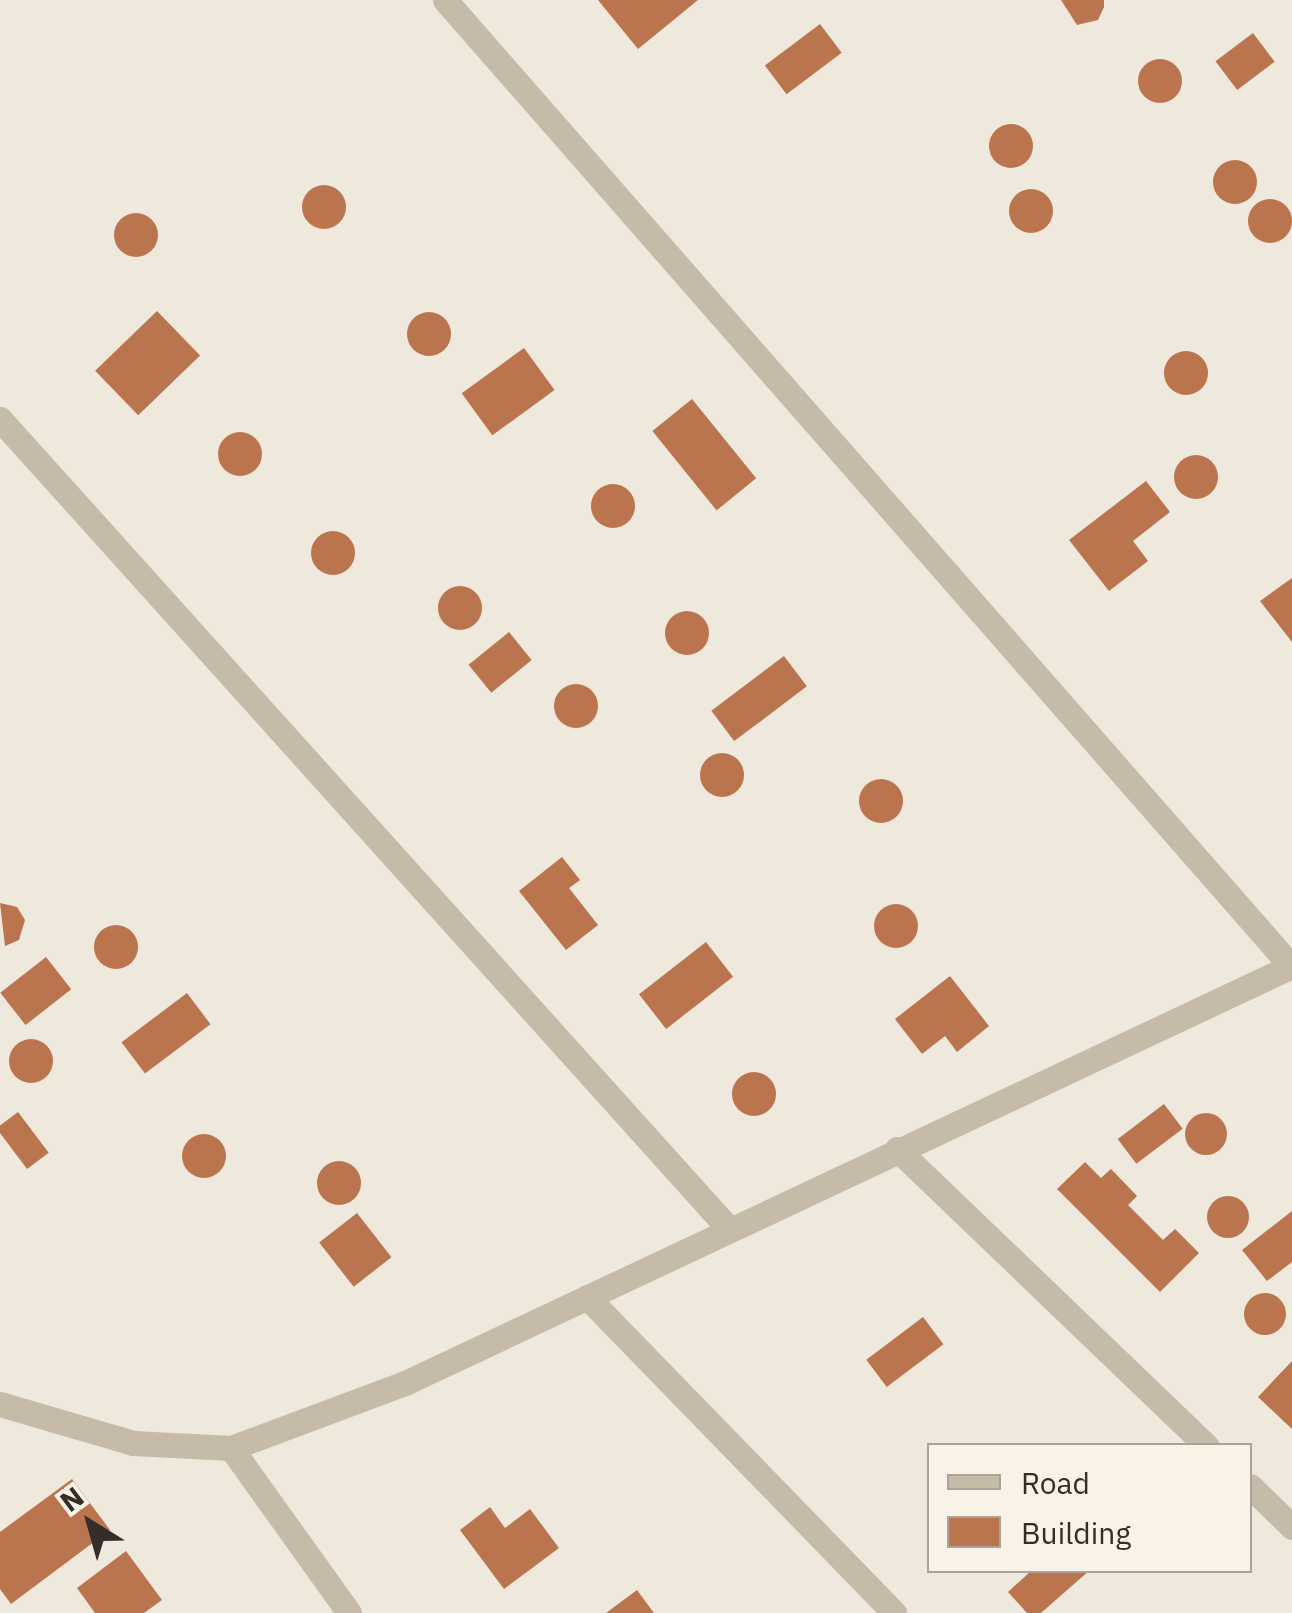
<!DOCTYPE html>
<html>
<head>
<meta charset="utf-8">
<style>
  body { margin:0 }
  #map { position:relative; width:1292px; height:1613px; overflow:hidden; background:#efe8dc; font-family:"IBM Plex Sans",sans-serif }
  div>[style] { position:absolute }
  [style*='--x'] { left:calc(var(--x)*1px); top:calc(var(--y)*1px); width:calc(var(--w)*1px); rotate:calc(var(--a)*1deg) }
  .building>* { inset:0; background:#bb754e; transform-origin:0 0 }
  .round { border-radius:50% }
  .minor>* { height:25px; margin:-12.5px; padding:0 12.5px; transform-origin:12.5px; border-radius:12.5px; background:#c6baa9 }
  span { translate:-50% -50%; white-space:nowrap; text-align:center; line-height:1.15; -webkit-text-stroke:10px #f8f2e7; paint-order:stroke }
  .legend { position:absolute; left:927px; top:1443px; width:325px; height:130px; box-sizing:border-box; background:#f8f2e7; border:2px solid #aaa39b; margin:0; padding:12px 18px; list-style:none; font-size:30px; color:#342d28 }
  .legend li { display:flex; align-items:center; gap:20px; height:50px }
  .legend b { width:50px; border:2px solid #aaa39b }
  .north { position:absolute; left:40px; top:1473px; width:100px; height:100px; -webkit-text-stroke:8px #f8f2e7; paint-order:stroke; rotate:323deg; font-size:28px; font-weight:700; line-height:40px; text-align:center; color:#342d28 }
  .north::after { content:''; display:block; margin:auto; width:35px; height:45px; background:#342d28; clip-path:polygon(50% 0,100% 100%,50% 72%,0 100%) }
</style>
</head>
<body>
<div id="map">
  <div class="building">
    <div style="clip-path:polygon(598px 0,698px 0,638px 49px)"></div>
    <div style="clip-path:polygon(1061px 0,1104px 0,1104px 7px,1098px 20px,1077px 25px)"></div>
    <div style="left:820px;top:24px;width:36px;height:69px;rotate:53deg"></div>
    <div style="left:1253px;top:33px;width:36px;height:47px;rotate:53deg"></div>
    <div class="round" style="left:1138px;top:59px;width:44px;height:44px"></div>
    <div class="round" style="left:989px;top:124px;width:44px;height:44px"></div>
    <div class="round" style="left:1213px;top:160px;width:44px;height:44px"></div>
    <div class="round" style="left:302px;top:185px;width:44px;height:44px"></div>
    <div class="round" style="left:1009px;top:189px;width:44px;height:44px"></div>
    <div class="round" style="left:1248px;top:199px;width:44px;height:44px"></div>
    <div class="round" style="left:114px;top:213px;width:44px;height:44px"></div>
    <div style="left:157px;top:311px;width:62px;height:86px;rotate:46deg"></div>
    <div class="round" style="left:407px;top:312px;width:44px;height:44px"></div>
    <div style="left:524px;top:348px;width:52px;height:77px;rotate:54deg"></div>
    <div class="round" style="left:1164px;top:351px;width:44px;height:44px"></div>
    <div style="left:692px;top:399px;width:102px;height:51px;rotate:51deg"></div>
    <div class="round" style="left:218px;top:432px;width:44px;height:44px"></div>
    <div class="round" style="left:1174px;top:455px;width:44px;height:44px"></div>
    <div style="clip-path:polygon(1146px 481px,1170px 512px,1133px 541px,1148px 561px,1109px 591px,1069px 540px)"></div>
    <div class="round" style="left:591px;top:484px;width:44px;height:44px"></div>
    <div class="round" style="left:311px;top:531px;width:44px;height:44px"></div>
    <div style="clip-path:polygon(1292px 578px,1292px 642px,1260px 601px)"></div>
    <div class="round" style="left:438px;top:586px;width:44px;height:44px"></div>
    <div class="round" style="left:665px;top:611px;width:44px;height:44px"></div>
    <div style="left:509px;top:632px;width:36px;height:52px;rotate:51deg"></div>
    <div style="left:784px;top:656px;width:38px;height:91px;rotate:53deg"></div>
    <div class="round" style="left:554px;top:684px;width:44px;height:44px"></div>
    <div class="round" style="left:700px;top:753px;width:44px;height:44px"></div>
    <div class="round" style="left:859px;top:779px;width:44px;height:44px"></div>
    <div style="clip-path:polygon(562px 857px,580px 880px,569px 888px,598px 925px,566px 950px,519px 891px)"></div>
    <div style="clip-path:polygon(0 903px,17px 907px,25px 920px,19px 940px,5px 946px)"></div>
    <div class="round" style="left:874px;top:904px;width:44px;height:44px"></div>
    <div class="round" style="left:94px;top:925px;width:44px;height:44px"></div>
    <div style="left:706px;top:942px;width:44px;height:85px;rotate:52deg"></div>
    <div style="left:46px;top:957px;width:41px;height:58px;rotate:52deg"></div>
    <div style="clip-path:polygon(950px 976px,989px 1026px,957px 1052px,945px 1036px,922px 1054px,895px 1019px)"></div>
    <div style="left:187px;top:993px;width:39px;height:82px;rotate:53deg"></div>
    <div class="round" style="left:9px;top:1039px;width:44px;height:44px"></div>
    <div class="round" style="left:732px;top:1072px;width:44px;height:44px"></div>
    <div style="left:1164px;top:1104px;width:31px;height:58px;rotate:53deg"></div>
    <div style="left:18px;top:1112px;width:51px;height:27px;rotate:53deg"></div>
    <div class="round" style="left:1185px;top:1113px;width:42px;height:42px"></div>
    <div class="round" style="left:182px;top:1134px;width:44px;height:44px"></div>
    <div class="round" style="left:317px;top:1161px;width:44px;height:44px"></div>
    <div style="clip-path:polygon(1085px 1162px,1101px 1178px,1111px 1169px,1137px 1196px,1128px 1205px,1163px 1240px,1175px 1229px,1199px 1253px,1160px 1292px,1057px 1189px)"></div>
    <div class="round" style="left:1207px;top:1196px;width:42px;height:42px"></div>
    <div style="clip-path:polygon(1292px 1211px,1292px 1262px,1267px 1281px,1242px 1250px)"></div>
    <div style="left:357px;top:1213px;width:56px;height:48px;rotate:52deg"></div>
    <div class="round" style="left:1244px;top:1293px;width:42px;height:42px"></div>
    <div style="left:923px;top:1317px;width:34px;height:71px;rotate:53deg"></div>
    <div style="clip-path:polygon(1292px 1361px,1292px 1429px,1258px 1397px)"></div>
    <div style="clip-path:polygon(72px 1479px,110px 1530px,11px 1604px,0 1589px,0 1532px)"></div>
    <div style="clip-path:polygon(490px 1507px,505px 1528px,530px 1509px,559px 1548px,504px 1589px,460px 1530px)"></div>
    <div style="clip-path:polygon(126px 1551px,162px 1600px,144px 1613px,95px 1613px,77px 1588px)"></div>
    <div style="clip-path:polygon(1032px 1570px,1090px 1570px,1041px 1613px,1027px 1613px,1008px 1592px)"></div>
    <div style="clip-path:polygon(637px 1590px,654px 1613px,606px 1613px)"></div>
  </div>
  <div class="minor">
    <div style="--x:445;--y:0;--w:1284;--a:48.79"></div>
    <div style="--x:0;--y:419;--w:1090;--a:48.01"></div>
    <div style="--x:897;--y:1149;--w:429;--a:43.8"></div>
    <div style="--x:587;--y:1297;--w:441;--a:45.8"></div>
    <div style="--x:0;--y:1404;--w:139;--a:16.3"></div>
    <div style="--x:133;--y:1443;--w:98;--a:2.9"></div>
    <div style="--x:231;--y:1448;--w:186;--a:-20.5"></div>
    <div style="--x:405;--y:1383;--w:980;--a:-25.18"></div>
    <div style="--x:231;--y:1448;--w:203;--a:54.4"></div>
    <div style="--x:1250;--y:1486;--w:59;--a:44.3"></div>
  </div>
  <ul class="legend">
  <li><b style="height:12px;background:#c6baa9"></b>Road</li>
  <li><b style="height:28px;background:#bb754e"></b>Building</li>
  </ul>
  <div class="north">N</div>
</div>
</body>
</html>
